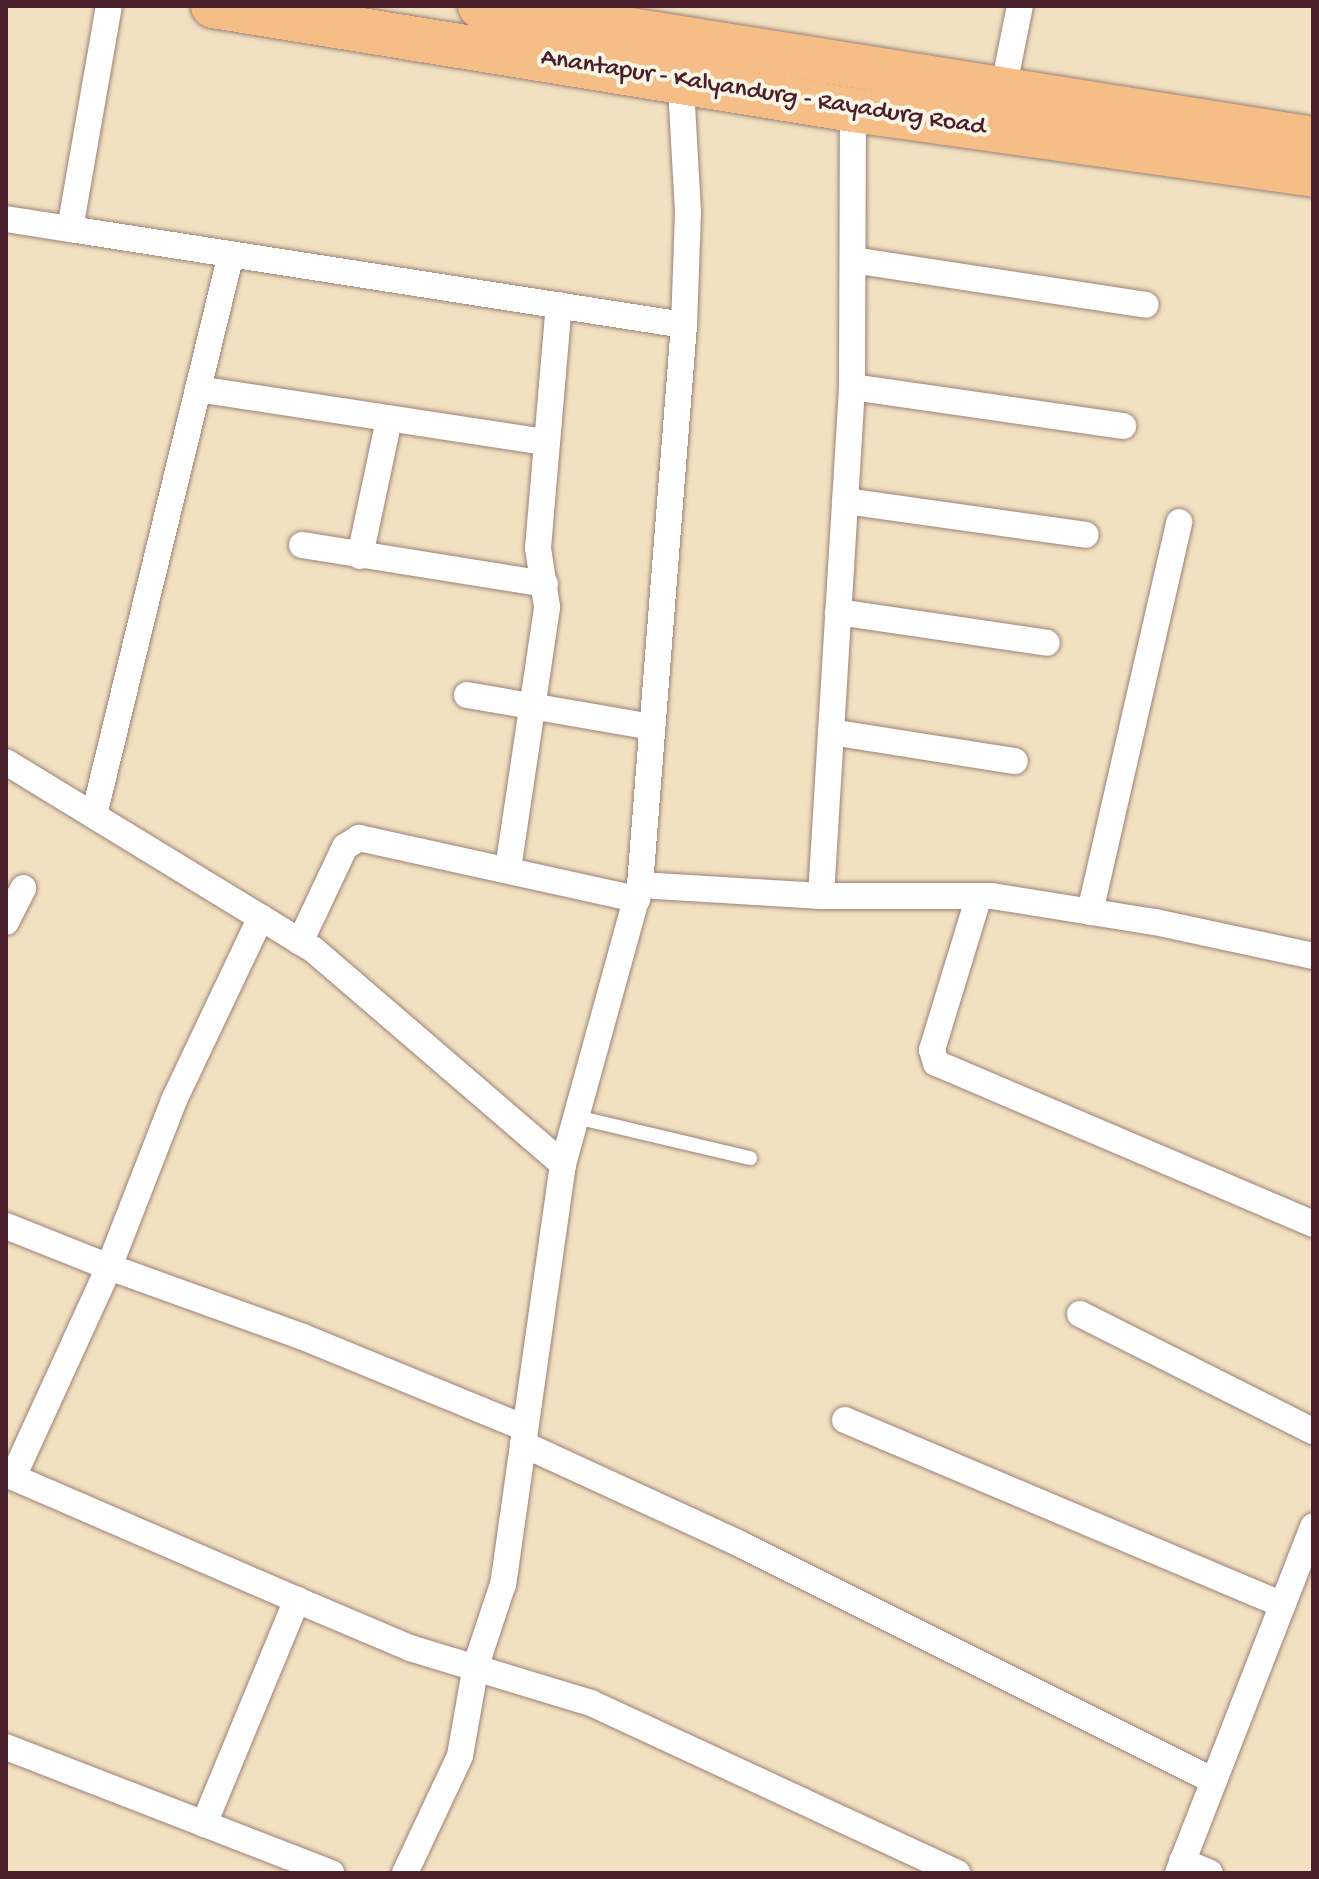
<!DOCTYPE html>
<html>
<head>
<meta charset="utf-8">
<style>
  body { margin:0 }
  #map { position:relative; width:1319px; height:1879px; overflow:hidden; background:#f1e1c1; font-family:"Gochi Hand",sans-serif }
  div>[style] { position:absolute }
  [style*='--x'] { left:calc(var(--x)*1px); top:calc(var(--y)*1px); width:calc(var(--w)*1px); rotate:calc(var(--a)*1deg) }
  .roads { filter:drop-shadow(0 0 2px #9e8076) drop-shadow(0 0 2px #9e8076) }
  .lane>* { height:14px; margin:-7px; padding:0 7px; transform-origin:7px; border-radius:7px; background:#fff }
  .street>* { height:26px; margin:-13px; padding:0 13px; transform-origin:13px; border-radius:13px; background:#fff }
  .highway>* { height:44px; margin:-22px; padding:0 22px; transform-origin:22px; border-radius:22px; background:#f6be87 }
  span { translate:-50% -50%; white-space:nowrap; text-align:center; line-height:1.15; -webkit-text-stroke:8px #fcf5e5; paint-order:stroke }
  .street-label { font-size:26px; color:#4a1f2b }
  .frame { position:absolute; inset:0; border:8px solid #4a1f2b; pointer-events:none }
</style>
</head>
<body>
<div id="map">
  <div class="roads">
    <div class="lane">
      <div style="--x:576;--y:1117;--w:179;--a:13.3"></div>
    </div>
    <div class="street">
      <div style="--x:680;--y:69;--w:143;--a:86.8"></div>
      <div style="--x:688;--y:212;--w:113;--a:92"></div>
      <div style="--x:1003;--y:90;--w:86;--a:-78.6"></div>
      <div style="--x:6;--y:219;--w:65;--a:8.9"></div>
      <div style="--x:70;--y:229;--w:226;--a:-80.1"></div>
      <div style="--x:70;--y:229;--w:621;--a:8.89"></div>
      <div style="--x:684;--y:325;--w:562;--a:94.49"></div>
      <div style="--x:640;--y:885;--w:289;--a:105.4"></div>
      <div style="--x:563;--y:1164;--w:424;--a:98.1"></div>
      <div style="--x:503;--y:1584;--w:85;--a:108.4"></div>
      <div style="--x:476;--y:1665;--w:92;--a:100"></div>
      <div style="--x:460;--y:1756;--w:129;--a:115.2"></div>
      <div style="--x:853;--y:260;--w:296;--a:8.7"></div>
      <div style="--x:852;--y:387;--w:274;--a:8.2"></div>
      <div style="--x:198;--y:389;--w:352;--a:8.7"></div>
      <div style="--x:845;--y:501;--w:243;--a:8"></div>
      <div style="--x:302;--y:545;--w:246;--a:9.1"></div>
      <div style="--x:360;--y:556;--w:140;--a:-78"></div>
      <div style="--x:838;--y:612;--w:211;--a:8.4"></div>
      <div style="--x:467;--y:695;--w:188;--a:9.8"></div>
      <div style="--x:831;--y:732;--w:186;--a:9"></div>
      <div style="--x:6;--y:762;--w:361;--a:31.4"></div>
      <div style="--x:314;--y:950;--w:328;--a:40.7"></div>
      <div style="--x:94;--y:815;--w:577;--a:-76.28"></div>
      <div style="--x:508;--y:869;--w:265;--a:-81.5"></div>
      <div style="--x:547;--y:607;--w:60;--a:-98.7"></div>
      <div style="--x:538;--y:548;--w:244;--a:-85.1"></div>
      <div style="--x:640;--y:885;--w:181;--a:3.5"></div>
      <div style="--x:821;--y:896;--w:510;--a:-86.51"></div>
      <div style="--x:852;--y:387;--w:277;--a:-89.8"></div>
      <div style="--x:821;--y:896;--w:171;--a:0"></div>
      <div style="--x:992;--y:896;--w:165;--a:9.1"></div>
      <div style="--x:1155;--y:922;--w:162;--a:12.1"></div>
      <div style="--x:979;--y:896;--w:161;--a:107"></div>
      <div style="--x:932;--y:1050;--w:14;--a:73"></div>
      <div style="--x:936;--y:1063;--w:410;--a:23.1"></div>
      <div style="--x:1090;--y:912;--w:400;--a:-77.1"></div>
      <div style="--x:6;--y:922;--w:38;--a:-63"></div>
      <div style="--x:300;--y:942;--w:105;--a:-64.7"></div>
      <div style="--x:345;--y:847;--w:17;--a:-33"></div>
      <div style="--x:359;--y:838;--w:285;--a:12.4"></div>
      <div style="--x:6;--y:1226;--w:111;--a:21.7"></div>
      <div style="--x:109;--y:1267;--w:181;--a:-68.7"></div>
      <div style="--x:175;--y:1098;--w:200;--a:-64.6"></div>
      <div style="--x:1080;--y:1314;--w:261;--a:26.7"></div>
      <div style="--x:845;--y:1420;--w:475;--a:22.9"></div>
      <div style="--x:523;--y:1444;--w:237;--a:24.7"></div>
      <div style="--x:738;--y:1543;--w:532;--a:26.57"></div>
      <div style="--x:297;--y:1600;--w:309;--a:-156.6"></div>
      <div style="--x:13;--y:1477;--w:231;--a:-65.4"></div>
      <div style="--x:109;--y:1267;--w:206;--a:19.8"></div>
      <div style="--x:303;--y:1337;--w:240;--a:22.3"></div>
      <div style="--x:6;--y:1747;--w:349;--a:21.2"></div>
      <div style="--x:204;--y:1824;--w:243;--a:-67.5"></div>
      <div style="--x:297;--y:1600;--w:123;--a:23"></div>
      <div style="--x:410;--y:1648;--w:189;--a:16.9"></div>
      <div style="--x:591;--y:1703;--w:404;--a:24.9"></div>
      <div style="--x:1182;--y:1861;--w:30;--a:23"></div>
      <div style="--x:1178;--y:1873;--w:372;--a:-68.7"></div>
    </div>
    <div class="highway">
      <div style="--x:213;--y:6;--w:648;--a:9.23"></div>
      <div style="--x:853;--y:110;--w:465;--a:8"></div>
      <div style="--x:480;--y:6;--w:844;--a:9.07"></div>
    </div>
  </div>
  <div class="street-label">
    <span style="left:763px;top:94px;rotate:9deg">Anantapur - Kalyandurg - Rayadurg Road</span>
  </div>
  <div class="frame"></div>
</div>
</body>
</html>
